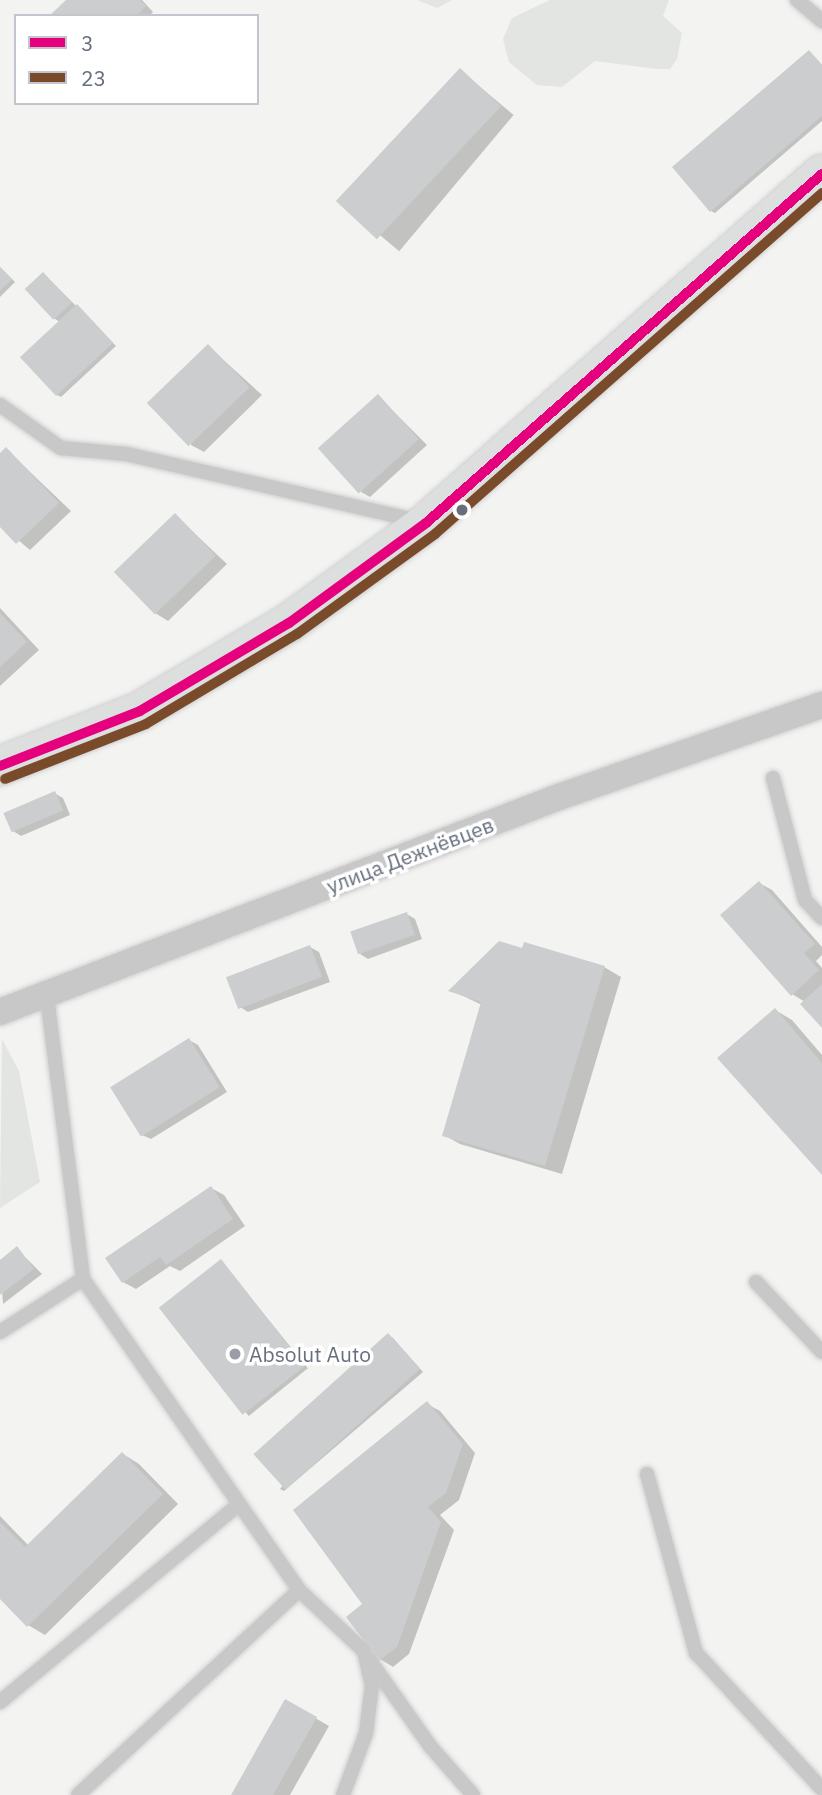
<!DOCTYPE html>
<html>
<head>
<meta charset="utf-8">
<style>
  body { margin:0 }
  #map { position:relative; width:822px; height:1795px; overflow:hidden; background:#f3f3f2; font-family:"IBM Plex Sans",sans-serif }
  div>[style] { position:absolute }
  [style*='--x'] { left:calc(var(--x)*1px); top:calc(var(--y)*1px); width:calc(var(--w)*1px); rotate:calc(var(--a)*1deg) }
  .green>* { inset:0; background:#e2e5e1 }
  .shadow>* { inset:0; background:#0003; transform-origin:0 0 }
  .building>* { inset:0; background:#cccdce; transform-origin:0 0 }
  .roads { filter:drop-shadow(0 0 2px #cfcfd0) drop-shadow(0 0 2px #cfcfd0) }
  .lane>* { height:14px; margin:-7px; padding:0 7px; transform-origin:7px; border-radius:7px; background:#c8c8c9 }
  .street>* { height:26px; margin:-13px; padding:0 13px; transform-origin:13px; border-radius:13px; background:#c8c8c9 }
  .secondary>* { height:38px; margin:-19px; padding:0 19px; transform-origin:19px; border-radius:19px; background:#dddede }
  .bus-1>* { height:10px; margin:-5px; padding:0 5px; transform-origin:5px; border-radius:5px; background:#e5007d }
  .bus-2>* { height:10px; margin:-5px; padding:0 5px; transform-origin:5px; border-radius:5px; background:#7a4b2a }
  .dots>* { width:19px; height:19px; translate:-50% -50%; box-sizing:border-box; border:4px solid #fff; border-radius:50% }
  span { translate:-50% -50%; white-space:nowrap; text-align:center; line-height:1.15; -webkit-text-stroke:7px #fff; paint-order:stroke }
  .street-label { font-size:21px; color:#676f7e }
  .poi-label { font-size:21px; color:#676f7e }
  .left { translate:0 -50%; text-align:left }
  .legend { position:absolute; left:14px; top:14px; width:245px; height:91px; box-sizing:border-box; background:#fff; border:2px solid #c2c5cb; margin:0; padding:9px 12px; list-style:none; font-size:21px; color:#676f7e }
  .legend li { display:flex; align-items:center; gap:14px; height:35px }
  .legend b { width:35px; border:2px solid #c2c5cb }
</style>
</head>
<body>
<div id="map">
  <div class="green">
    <div style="clip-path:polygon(417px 0,452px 0,437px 8px)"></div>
    <div style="clip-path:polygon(550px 0,669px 0,663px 16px,682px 33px,677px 59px,670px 69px,657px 69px,595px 61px,562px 87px,537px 85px,509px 62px,503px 39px,512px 18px)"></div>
    <div style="clip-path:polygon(2px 1039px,19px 1071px,40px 1182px,0 1208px)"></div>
  </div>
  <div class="shadow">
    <div style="clip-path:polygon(68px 0,142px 0,153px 12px,149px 16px,52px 16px)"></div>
    <div style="clip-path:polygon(810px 52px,822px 65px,822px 121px,715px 213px,711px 211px)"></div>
    <div style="left:460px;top:70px;width:70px;height:178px;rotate:40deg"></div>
    <div style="clip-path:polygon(0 267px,15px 282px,0 297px)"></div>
    <div style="clip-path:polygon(44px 274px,116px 346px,61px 397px,57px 395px,60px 322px,55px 319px)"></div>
    <div style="clip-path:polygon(208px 346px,262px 395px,204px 452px,191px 445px)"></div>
    <div style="clip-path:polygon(379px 397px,427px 445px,370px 497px,361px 492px)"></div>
    <div style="clip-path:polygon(6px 449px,71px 511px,30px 550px,0 525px,0 455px)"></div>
    <div style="clip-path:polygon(175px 515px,227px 564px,168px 621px,155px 613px)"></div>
    <div style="clip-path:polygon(0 608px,39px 650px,0 686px)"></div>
    <div style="clip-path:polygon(54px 793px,63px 798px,70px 815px,21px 836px,13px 831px)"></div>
    <div style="clip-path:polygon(759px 883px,772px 890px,822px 947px,822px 955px,816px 961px,822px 968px,822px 1026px,805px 1002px,792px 994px)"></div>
    <div style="clip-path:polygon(407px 914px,415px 919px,422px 939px,368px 959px,360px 954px)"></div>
    <div style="clip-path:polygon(310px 947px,319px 952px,330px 982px,248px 1012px,240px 1007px)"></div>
    <div style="clip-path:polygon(604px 967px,621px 977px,562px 1174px,460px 1144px,444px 1135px,482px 1005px,451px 990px)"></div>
    <div style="clip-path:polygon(775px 1010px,792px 1020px,822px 1055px,822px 1173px)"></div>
    <div style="clip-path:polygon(189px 1040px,198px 1045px,227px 1092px,151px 1139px,142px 1135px)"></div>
    <div style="clip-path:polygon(211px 1188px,224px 1195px,245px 1226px,180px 1271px,170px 1266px,136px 1289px,123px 1282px)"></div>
    <div style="clip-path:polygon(17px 1249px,42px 1274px,3px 1304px,0 1262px)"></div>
    <div style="left:221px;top:1261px;width:138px;height:76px;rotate:51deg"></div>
    <div style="clip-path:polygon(392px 1337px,423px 1372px,284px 1491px,280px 1489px)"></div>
    <div style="clip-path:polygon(427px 1404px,440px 1411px,475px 1453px,459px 1500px,440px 1515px,454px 1530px,409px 1654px,393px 1667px,380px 1659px,364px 1604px)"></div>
    <div style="clip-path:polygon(123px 1454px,139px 1464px,178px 1504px,45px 1635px,28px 1625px,0 1596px,0 1516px,29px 1546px)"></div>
    <div style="clip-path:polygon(286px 1701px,329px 1726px,290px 1795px,233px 1795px)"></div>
  </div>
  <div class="building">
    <div style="clip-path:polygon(66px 0,140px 0,146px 6px,136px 16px,49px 16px)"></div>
    <div style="clip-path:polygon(809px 50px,822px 65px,822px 116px,710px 212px,672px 167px)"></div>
    <div style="left:460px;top:68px;width:56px;height:182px;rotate:43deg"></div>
    <div style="clip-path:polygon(0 267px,12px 279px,0 291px)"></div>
    <div style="left:43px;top:272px;width:42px;height:25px;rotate:47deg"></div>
    <div style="left:77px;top:304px;width:53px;height:78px;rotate:47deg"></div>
    <div style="left:208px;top:344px;width:60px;height:85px;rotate:46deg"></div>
    <div style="left:378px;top:394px;width:61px;height:81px;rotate:48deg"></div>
    <div style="clip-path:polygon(6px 447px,59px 503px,16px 544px,0 527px,0 453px)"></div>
    <div style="left:175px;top:513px;width:59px;height:85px;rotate:46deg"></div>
    <div style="clip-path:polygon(0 613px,27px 642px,0 667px)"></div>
    <div style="left:55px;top:791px;width:21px;height:56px;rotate:67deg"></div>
    <div style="clip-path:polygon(759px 881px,815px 944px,804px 953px,819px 970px,791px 996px,720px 915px)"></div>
    <div style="left:407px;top:912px;width:24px;height:60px;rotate:71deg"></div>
    <div style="clip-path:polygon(499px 941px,522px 948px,524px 942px,605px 966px,545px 1166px,442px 1136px,481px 1002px,448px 991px)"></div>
    <div style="left:310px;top:945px;width:34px;height:90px;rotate:69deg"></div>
    <div style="clip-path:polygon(822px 984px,822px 1028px,800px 1004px)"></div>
    <div style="clip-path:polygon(775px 1008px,822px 1063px,822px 1175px,717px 1058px)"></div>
    <div style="left:189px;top:1038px;width:58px;height:93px;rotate:58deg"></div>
    <div style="clip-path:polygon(211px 1186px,233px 1219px,166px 1265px,160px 1257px,122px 1283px,105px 1258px)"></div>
    <div style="clip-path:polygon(17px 1246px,34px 1269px,0 1295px,0 1260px)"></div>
    <div style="left:221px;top:1259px;width:136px;height:79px;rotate:52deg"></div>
    <div style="left:388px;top:1333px;width:48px;height:181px;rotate:48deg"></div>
    <div style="clip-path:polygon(427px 1401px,463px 1444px,446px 1493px,428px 1507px,441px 1522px,397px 1647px,379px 1661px,346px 1617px,362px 1604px,293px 1510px)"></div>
    <div style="clip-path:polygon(122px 1452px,163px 1494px,27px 1627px,0 1599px,0 1522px,25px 1547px)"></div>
    <div style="clip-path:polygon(285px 1699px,317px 1717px,273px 1795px,231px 1795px)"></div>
  </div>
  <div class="roads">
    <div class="lane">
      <div style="--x:797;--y:0;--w:33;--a:40"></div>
      <div style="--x:0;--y:405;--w:75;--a:35.2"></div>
      <div style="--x:61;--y:448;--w:65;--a:5.3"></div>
      <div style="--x:126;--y:454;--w:300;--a:12.9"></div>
      <div style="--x:773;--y:778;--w:126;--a:75.3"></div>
      <div style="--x:805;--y:900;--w:25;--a:47"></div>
      <div style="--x:47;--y:997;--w:284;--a:82.7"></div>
      <div style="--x:83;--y:1279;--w:379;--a:55.2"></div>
      <div style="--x:299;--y:1590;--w:89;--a:43.2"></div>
      <div style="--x:364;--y:1651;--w:35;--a:77"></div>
      <div style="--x:372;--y:1685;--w:48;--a:97.1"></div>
      <div style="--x:366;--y:1733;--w:66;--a:110.4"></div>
      <div style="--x:756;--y:1282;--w:96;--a:46.7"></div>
      <div style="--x:0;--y:1332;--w:98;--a:-32.6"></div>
      <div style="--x:647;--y:1474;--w:186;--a:74.7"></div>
      <div style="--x:696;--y:1653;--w:185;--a:47.2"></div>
      <div style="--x:368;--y:1658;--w:108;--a:54.8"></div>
      <div style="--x:430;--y:1746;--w:65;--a:48.7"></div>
      <div style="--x:0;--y:1702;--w:308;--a:-39.6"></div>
      <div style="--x:78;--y:1795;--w:301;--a:-42.8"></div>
    </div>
    <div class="street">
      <div style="--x:0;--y:1012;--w:599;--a:-21.04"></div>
      <div style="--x:559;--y:797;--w:279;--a:-19.3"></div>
    </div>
    <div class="secondary">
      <div style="--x:0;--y:766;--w:150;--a:-21.4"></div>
      <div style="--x:140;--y:711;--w:173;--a:-30.6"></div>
      <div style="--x:289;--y:623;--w:170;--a:-36.1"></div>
      <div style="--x:426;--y:523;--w:528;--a:-41.39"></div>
    </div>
  </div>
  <div class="bus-1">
    <div style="--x:0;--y:766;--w:150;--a:-21.4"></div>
    <div style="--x:140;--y:711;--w:173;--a:-30.6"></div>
    <div style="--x:289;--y:623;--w:170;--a:-36.1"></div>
    <div style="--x:426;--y:523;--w:528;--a:-41.39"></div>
  </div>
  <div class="bus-2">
    <div style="--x:5;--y:779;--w:151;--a:-21.3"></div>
    <div style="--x:146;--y:724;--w:176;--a:-30.8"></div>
    <div style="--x:297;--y:634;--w:170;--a:-35.9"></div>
    <div style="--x:435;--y:534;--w:516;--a:-41.38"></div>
  </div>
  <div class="dots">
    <div style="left:462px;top:510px;background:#676f7e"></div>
    <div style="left:235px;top:1354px;background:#989da7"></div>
  </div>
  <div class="street-label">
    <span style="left:410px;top:855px;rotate:-21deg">улица Дежнёвцев</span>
  </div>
  <div class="poi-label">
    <span class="left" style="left:249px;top:1354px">Absolut Auto</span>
  </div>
  <ul class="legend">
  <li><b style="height:9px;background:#e5007d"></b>3</li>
  <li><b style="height:9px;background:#7a4b2a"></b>23</li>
  </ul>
</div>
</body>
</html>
